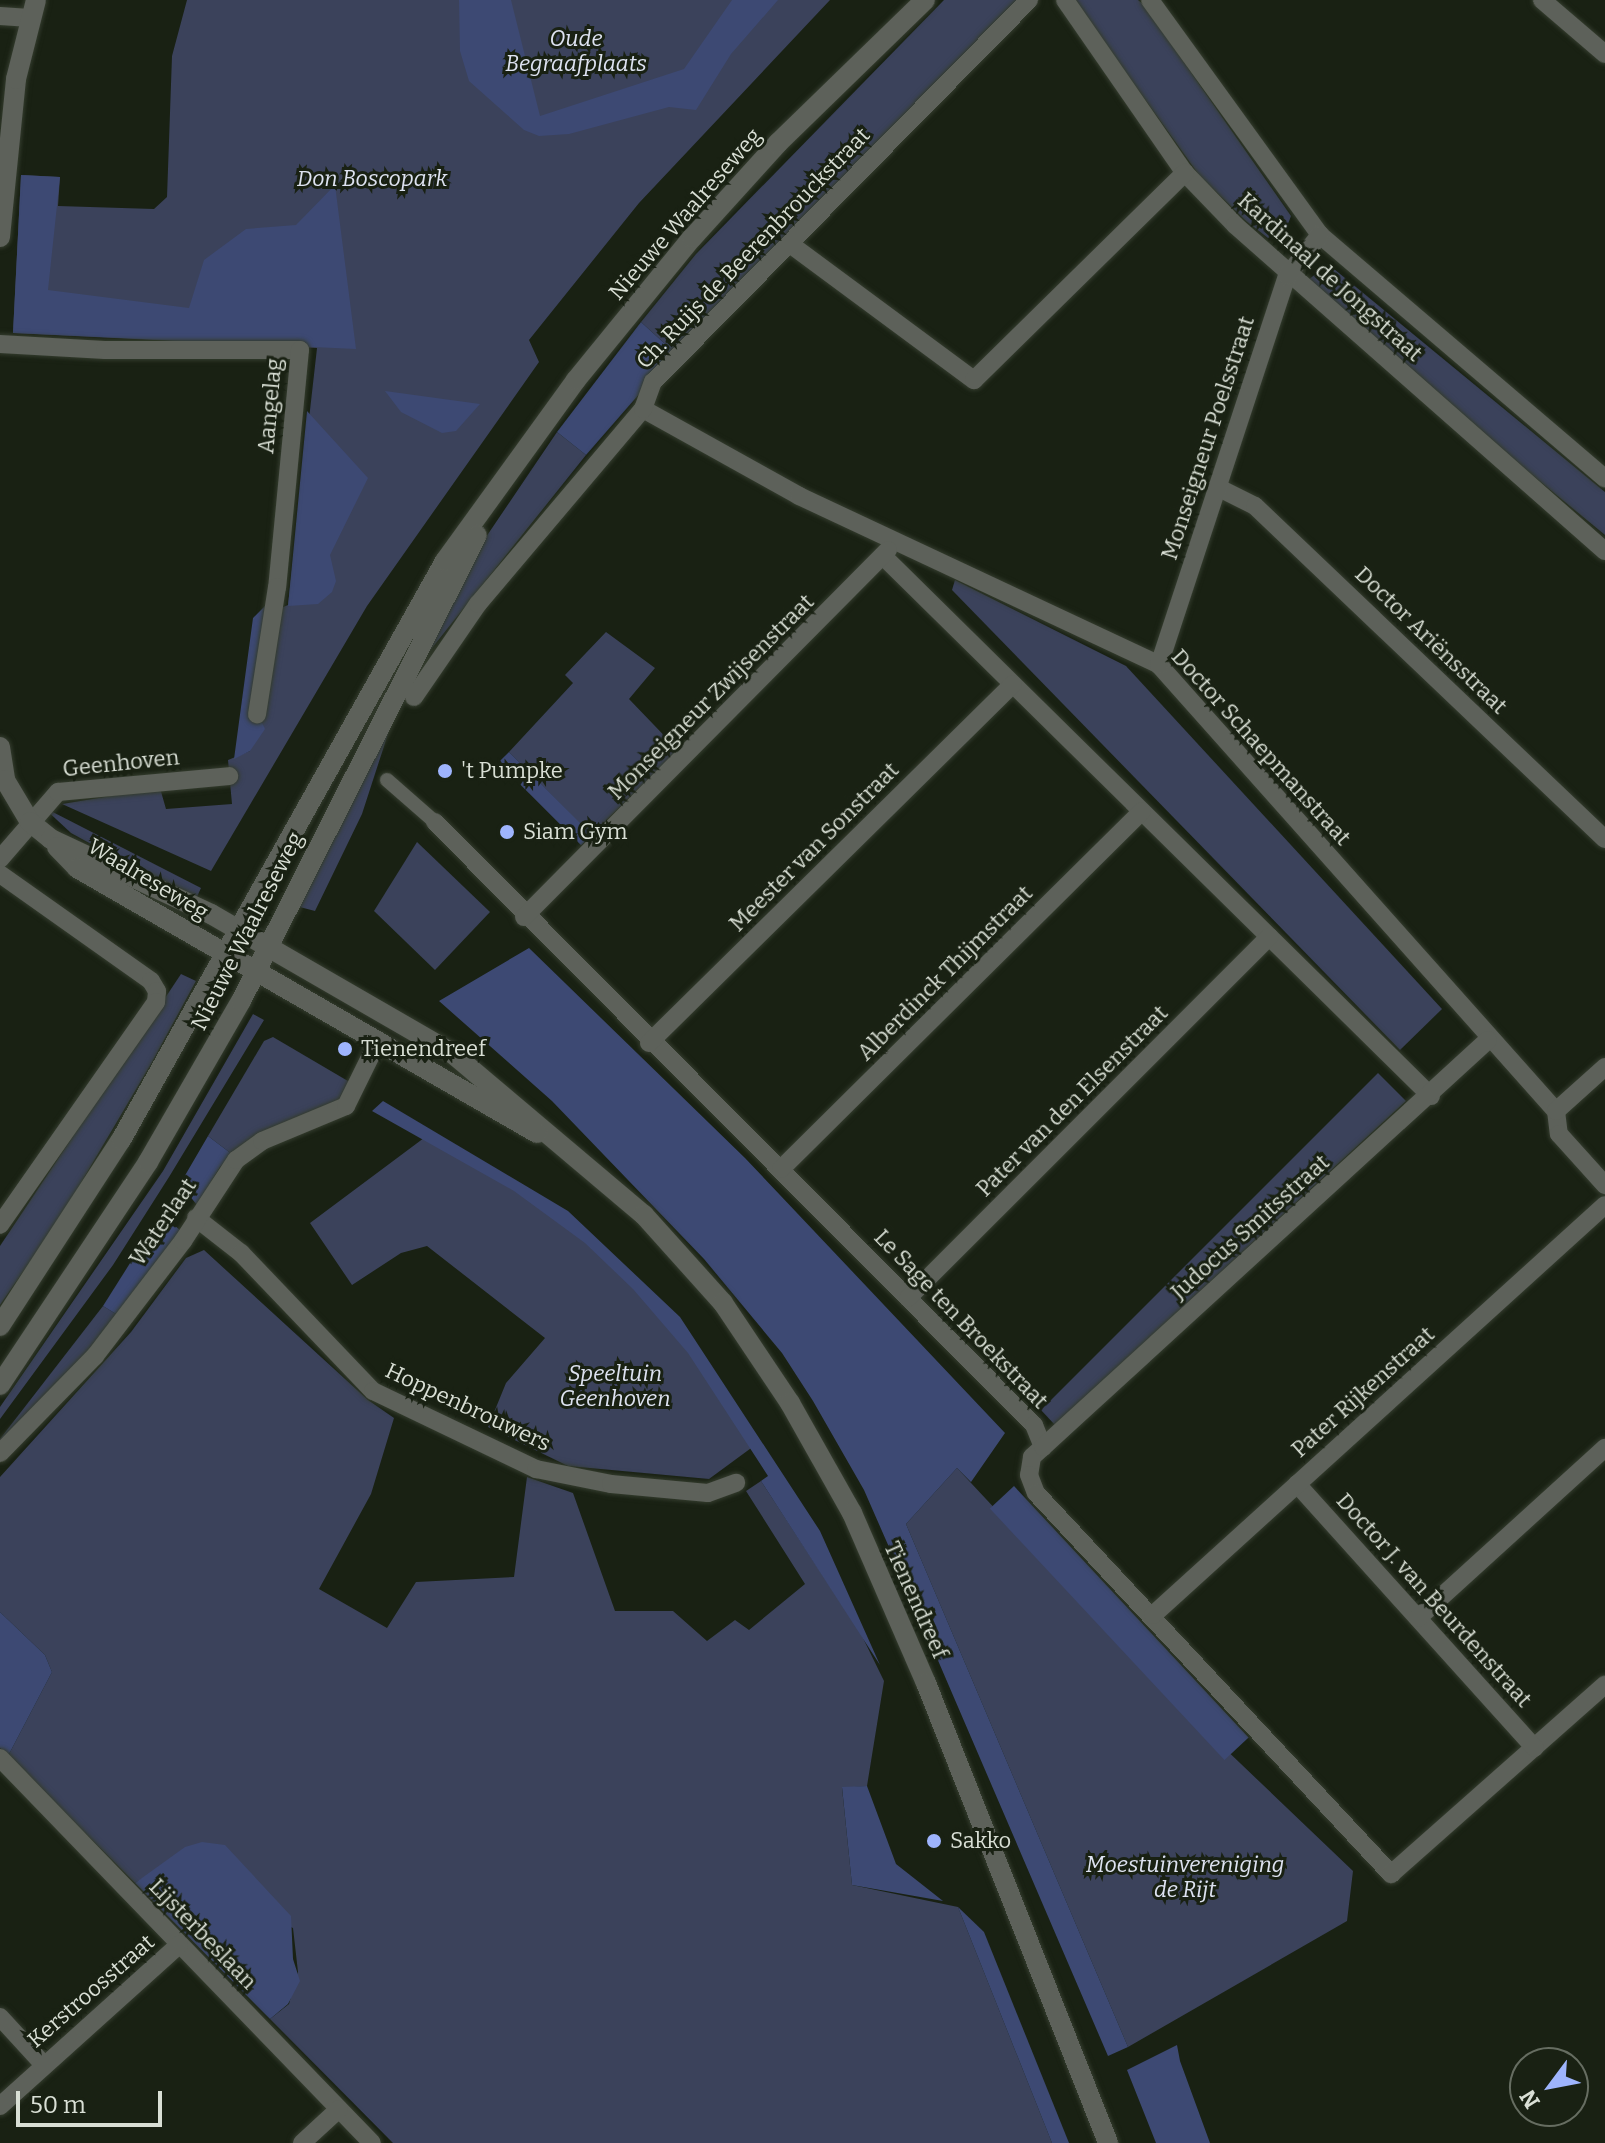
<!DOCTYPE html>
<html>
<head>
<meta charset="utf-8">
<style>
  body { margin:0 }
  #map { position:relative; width:1605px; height:2143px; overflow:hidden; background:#192113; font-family:Bitter,serif }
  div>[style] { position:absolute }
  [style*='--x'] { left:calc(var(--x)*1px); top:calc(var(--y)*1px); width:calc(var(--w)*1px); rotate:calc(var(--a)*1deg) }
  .green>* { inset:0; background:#3b425b }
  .forest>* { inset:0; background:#3d4973; transform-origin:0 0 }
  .roads { filter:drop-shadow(0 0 2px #343c2e) drop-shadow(0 0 2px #343c2e) }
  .pedestrian>* { height:14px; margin:-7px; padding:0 7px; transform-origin:7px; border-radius:7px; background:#5d615a }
  .minor>* { height:18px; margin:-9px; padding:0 9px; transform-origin:9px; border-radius:9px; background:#5d615a }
  .tertiary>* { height:20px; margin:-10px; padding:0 10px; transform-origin:10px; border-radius:10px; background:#5d615a }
  .dots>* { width:22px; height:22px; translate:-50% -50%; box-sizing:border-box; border:4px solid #192113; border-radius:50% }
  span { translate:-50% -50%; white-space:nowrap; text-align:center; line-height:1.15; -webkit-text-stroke:6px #192113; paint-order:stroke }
  .park-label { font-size:22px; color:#dee3f1; font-style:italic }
  .street-label { font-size:22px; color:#d9dfd5 }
  .poi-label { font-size:22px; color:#d9dfd5 }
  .left { translate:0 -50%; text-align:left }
  .north { position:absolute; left:1509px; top:2047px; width:80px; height:80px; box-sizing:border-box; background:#192113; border:2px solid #666d61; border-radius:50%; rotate:238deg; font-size:22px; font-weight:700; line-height:32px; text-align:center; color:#d9dfd5 }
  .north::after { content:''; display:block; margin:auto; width:28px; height:36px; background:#9eb4fd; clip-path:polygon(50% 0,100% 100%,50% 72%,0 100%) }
  .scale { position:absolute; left:16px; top:2091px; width:146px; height:36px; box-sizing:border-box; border:4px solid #d9dfd5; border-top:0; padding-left:10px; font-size:24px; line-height:28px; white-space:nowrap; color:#d9dfd5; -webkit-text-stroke:6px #192113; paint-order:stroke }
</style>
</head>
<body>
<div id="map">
  <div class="green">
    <div style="clip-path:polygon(187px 0,830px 0,639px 203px,529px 340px,539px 362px,367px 606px,211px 871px,62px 804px,160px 788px,166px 809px,232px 804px,228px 760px,250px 751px,253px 703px,281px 608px,288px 605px,317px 348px,13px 333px,21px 175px,60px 177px,58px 206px,154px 209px,167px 197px,172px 56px)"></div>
    <div style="clip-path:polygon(944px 0,1021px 0,675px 353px,641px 322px,696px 254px)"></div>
    <div style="clip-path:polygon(1074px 0,1138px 0,1144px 5px,1291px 216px,1283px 237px,1268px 238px,1246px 221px,1199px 175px)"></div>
    <div style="clip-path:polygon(1328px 264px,1605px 492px,1605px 535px,1430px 391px,1307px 281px)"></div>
    <div style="clip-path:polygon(557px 432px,586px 455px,428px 653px,397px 706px,362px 814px,315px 911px,296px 906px,461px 574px)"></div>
    <div style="clip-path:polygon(955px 580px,1126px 666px,1442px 1009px,1400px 1050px,952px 590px)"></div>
    <div style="clip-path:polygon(606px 632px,655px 668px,629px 699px,678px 750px,591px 835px,509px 752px,573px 683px,565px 675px)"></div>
    <div style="clip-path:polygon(43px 807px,201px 888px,195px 901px,71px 833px)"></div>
    <div style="clip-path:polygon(417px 842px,490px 912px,435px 970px,374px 911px)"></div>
    <div style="clip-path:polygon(181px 974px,196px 981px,151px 1064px,59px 1220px,0 1305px,0 1246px)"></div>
    <div style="clip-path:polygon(253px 1014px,264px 1020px,169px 1177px,113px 1265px,0 1419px,0 1407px,163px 1171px)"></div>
    <div style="clip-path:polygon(273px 1037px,353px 1084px,341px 1103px,233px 1155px,208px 1136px,264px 1041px)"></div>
    <div style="clip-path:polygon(1378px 1073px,1406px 1101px,1055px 1425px,1041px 1410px)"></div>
    <div style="clip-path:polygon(432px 1132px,515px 1181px,638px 1286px,758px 1443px,709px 1479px,568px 1466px,488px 1427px,506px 1383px,545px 1338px,427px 1246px,401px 1253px,352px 1285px,310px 1223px)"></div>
    <div style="clip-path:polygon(204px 1250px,368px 1400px,394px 1418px,371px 1494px,319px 1589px,387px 1628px,416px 1582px,514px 1577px,527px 1477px,573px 1493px,615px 1611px,673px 1611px,707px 1641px,735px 1620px,749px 1630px,805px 1584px,746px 1491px,761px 1481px,861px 1634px,884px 1681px,867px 1786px,842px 1788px,852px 1885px,958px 1907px,1052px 2143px,393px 2143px,270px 2019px,289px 2004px,298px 1972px,293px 1928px,155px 1871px,135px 1883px,8px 1756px,52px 1672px,45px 1655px,0 1612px,0 1477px,131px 1332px,186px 1258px)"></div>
    <div style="clip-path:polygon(103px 1306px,121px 1317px,0 1448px,0 1439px)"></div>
    <div style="clip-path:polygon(957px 1468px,1173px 1699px,1353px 1871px,1347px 1921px,1128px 2047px,906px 1524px)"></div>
  </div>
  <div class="forest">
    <div style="clip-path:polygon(459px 0,511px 0,540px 116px,684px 69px,732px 0,778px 0,731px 54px,696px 110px,669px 107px,569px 134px,539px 136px,524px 130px,469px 81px,460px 51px)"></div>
    <div style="clip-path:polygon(21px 175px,60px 177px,48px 290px,189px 308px,204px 260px,246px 229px,296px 225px,335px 185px,356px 349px,13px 333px)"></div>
    <div style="clip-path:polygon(641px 322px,675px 353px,586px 455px,557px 432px)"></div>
    <div style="clip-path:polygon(385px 391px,480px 404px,456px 431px,442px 433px,401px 412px)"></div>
    <div style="clip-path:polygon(307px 411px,368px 478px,330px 555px,336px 581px,332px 592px,318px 604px,288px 606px)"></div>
    <div style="clip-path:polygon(267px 604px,253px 703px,265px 729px,250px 751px,234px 759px,253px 618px)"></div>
    <div style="left:509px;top:752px;width:117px;height:15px;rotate:45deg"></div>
    <div style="clip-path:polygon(529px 948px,745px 1158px,1005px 1433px,971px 1482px,957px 1468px,906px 1524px,1128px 2047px,1108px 2056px,903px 1579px,864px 1490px,813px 1401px,782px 1353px,704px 1259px,552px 1101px,439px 1001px)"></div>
    <div style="clip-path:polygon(383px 1101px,568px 1211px,680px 1317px,820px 1531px,880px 1665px,761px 1481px,768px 1476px,688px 1353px,633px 1289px,585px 1243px,514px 1191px,372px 1111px)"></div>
    <div style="clip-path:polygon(208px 1136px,233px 1155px,220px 1167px,197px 1205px,180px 1184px)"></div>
    <div style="clip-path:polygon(161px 1214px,181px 1231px,121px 1317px,103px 1306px)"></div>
    <div style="left:1014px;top:1486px;width:344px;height:33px;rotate:47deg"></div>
    <div style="clip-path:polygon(0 1612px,45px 1655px,52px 1672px,8px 1756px,0 1748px)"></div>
    <div style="clip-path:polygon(867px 1786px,896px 1864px,943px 1901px,852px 1885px,842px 1787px)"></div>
    <div style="clip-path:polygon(202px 1842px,225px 1845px,291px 1916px,293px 1959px,300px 1981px,288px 2004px,270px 2019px,135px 1883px,185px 1847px)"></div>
    <div style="clip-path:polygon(958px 1907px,984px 1932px,1069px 2143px,1052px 2143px)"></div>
    <div style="clip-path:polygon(1177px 2045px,1180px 2061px,1210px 2143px,1156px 2143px,1127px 2070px)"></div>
  </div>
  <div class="roads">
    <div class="pedestrian">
      <div style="--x:387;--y:780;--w:64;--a:41.2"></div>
    </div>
    <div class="minor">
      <div style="--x:1065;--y:0;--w:211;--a:55.3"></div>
      <div style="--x:1185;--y:173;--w:72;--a:46.1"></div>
      <div style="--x:1235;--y:225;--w:493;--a:41.4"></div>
      <div style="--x:1150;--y:0;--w:290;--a:54.1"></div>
      <div style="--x:1320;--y:235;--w:375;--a:40.5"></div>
      <div style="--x:1542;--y:0;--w:83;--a:40.6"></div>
      <div style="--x:0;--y:16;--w:30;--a:4"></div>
      <div style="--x:790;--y:244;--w:229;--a:36.5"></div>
      <div style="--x:974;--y:380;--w:296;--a:-44.5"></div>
      <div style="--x:0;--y:344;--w:105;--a:3.3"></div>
      <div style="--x:105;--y:350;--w:195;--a:0"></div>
      <div style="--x:300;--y:350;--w:238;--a:95.5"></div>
      <div style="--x:277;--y:587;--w:129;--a:98.9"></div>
      <div style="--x:643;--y:409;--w:179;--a:29.1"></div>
      <div style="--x:799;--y:496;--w:398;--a:25.1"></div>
      <div style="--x:1159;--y:665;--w:597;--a:48.33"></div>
      <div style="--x:1556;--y:1111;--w:23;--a:83"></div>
      <div style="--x:1559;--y:1134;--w:69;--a:48"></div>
      <div style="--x:1217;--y:487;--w:42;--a:26.6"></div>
      <div style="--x:1255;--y:506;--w:483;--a:43.6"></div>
      <div style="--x:884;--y:557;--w:768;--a:44.58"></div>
      <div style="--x:1159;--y:665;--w:410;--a:-71.8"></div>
      <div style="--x:1287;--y:276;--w:53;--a:-51.2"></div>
      <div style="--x:414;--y:697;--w:113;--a:-55.5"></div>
      <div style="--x:478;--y:604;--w:255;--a:-49.8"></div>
      <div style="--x:643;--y:409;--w:29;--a:-70"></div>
      <div style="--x:653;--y:382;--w:536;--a:-45.45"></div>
      <div style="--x:435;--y:822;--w:850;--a:45.19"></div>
      <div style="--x:1034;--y:1425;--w:24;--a:68"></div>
      <div style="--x:1043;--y:1447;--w:15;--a:138"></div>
      <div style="--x:1032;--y:1457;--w:18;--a:99"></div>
      <div style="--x:1029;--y:1475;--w:19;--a:69"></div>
      <div style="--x:1036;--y:1493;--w:521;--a:47.02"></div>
      <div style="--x:1391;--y:1874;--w:286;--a:-41.5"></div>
      <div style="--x:0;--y:859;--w:89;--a:-49.1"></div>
      <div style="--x:58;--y:792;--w:172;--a:-5.3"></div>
      <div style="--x:0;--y:874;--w:185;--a:35.3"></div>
      <div style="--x:151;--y:981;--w:12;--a:59"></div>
      <div style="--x:157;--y:991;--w:11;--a:95"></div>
      <div style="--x:156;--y:1002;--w:272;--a:125"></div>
      <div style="--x:524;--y:917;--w:517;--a:-45.24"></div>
      <div style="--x:649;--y:1043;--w:511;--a:-44.6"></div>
      <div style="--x:1556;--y:1111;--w:66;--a:-41.9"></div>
      <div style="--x:781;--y:1169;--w:508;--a:-44.76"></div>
      <div style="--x:196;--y:1218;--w:57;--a:37.9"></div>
      <div style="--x:241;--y:1253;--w:191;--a:46.3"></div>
      <div style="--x:373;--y:1391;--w:181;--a:25.6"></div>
      <div style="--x:536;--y:1469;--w:76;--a:11.3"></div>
      <div style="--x:611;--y:1484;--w:97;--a:5.3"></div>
      <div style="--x:708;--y:1493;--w:30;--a:-20"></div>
      <div style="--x:908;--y:1298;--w:511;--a:-45"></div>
      <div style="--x:1043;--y:1447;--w:603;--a:-42.45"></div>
      <div style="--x:0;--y:1453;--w:136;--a:-45.6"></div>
      <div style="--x:95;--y:1356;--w:145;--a:-52.6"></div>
      <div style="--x:183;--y:1241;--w:97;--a:-56.8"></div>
      <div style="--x:236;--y:1160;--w:32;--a:-36"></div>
      <div style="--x:262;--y:1141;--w:91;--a:-22.6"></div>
      <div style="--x:346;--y:1106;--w:70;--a:-63.8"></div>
      <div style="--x:1297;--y:1484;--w:355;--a:48"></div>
      <div style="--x:1153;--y:1615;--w:610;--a:-42.21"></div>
      <div style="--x:1418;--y:1618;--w:253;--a:-42.3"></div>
      <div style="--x:0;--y:1758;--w:535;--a:45.98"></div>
      <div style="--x:0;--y:2017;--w:64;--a:47.5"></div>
      <div style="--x:0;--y:2106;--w:241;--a:-42"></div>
      <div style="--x:302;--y:2143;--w:50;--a:-42.6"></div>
    </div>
    <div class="tertiary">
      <div style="--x:0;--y:237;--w:159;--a:-84.2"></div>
      <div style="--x:16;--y:79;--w:81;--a:-75.8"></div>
      <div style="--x:0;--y:747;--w:33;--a:81"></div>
      <div style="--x:5;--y:780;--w:49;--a:59.2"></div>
      <div style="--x:30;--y:822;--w:27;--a:39"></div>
      <div style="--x:51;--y:839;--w:177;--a:25.1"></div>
      <div style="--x:211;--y:914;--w:278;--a:30"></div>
      <div style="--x:452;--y:1053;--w:251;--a:40.2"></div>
      <div style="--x:644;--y:1215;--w:118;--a:48.1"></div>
      <div style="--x:723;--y:1303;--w:120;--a:56.2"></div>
      <div style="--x:790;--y:1403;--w:126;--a:60.6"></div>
      <div style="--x:852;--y:1513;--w:185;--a:66.5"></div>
      <div style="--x:926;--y:1683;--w:495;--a:68.4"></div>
      <div style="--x:57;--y:847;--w:29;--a:46"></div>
      <div style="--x:77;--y:868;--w:531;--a:29.95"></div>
      <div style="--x:0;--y:1326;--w:222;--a:-57"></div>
      <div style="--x:121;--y:1140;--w:663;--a:-60.77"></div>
      <div style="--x:445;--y:561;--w:223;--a:-54.1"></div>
      <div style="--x:576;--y:380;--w:183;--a:-50.8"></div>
      <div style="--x:692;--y:238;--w:128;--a:-47.8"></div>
      <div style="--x:778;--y:143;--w:205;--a:-44.2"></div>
      <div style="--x:0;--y:1385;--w:268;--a:-56.4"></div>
      <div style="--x:148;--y:1162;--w:186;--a:-60"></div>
      <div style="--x:241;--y:1001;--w:522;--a:-63.14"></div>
    </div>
  </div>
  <div class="dots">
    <div style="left:445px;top:771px;background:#9eb4fd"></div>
    <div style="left:507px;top:832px;background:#9eb4fd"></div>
    <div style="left:345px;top:1049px;background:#9eb4fd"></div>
    <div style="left:934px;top:1841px;background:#9eb4fd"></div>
  </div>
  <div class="park-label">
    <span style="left:576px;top:51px">Oude<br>Begraafplaats</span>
    <span style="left:372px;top:179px">Don Boscopark</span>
    <span style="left:615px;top:1386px">Speeltuin<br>Geenhoven</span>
    <span style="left:1185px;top:1877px">Moestuinvereniging<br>de Rijt</span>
  </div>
  <div class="street-label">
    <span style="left:685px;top:214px;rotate:-49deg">Nieuwe Waalreseweg</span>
    <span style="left:753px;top:248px;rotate:-46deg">Ch. Ruijs de Beerenbrouckstraat</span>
    <span style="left:1330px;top:277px;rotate:42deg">Kardinaal de Jongstraat</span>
    <span style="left:270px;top:406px;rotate:-85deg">Aangelag</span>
    <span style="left:1208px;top:438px;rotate:-72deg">Monseigneur Poelsstraat</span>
    <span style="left:1431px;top:640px;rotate:44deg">Doctor Ariënsstraat</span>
    <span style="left:711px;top:697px;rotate:-45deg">Monseigneur Zwijsenstraat</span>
    <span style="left:1261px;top:747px;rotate:48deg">Doctor Schaepmanstraat</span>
    <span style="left:121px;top:763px;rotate:-6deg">Geenhoven</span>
    <span style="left:814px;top:847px;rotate:-45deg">Meester van Sonstraat</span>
    <span style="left:148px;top:879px;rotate:31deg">Waalreseweg</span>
    <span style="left:247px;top:931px;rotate:-63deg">Nieuwe Waalreseweg</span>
    <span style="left:945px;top:973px;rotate:-45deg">Alberdinck Thijmstraat</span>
    <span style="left:1072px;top:1101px;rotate:-45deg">Pater van den Elsenstraat</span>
    <span style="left:163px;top:1222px;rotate:-56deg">Waterlaat</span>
    <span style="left:1250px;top:1227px;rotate:-42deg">Judocus Smitsstraat</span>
    <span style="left:961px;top:1319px;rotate:46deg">Le Sage ten Broekstraat</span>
    <span style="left:1363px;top:1392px;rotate:-42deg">Pater Rijkenstraat</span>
    <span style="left:468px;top:1407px;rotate:25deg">Hoppenbrouwers</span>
    <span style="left:916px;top:1600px;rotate:66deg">Tienendreef</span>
    <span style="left:1434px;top:1600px;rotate:48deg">Doctor J. van Beurdenstraat</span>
    <span style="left:203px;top:1934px;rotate:46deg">Lijsterbeslaan</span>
    <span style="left:91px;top:1991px;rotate:-41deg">Kerstroosstraat</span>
  </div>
  <div class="poi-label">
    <span class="left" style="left:461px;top:771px">'t Pumpke</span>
    <span class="left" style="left:523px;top:832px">Siam Gym</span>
    <span class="left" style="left:361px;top:1049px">Tienendreef</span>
    <span class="left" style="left:950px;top:1841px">Sakko</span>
  </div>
  <div class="north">N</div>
  <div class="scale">50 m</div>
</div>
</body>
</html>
